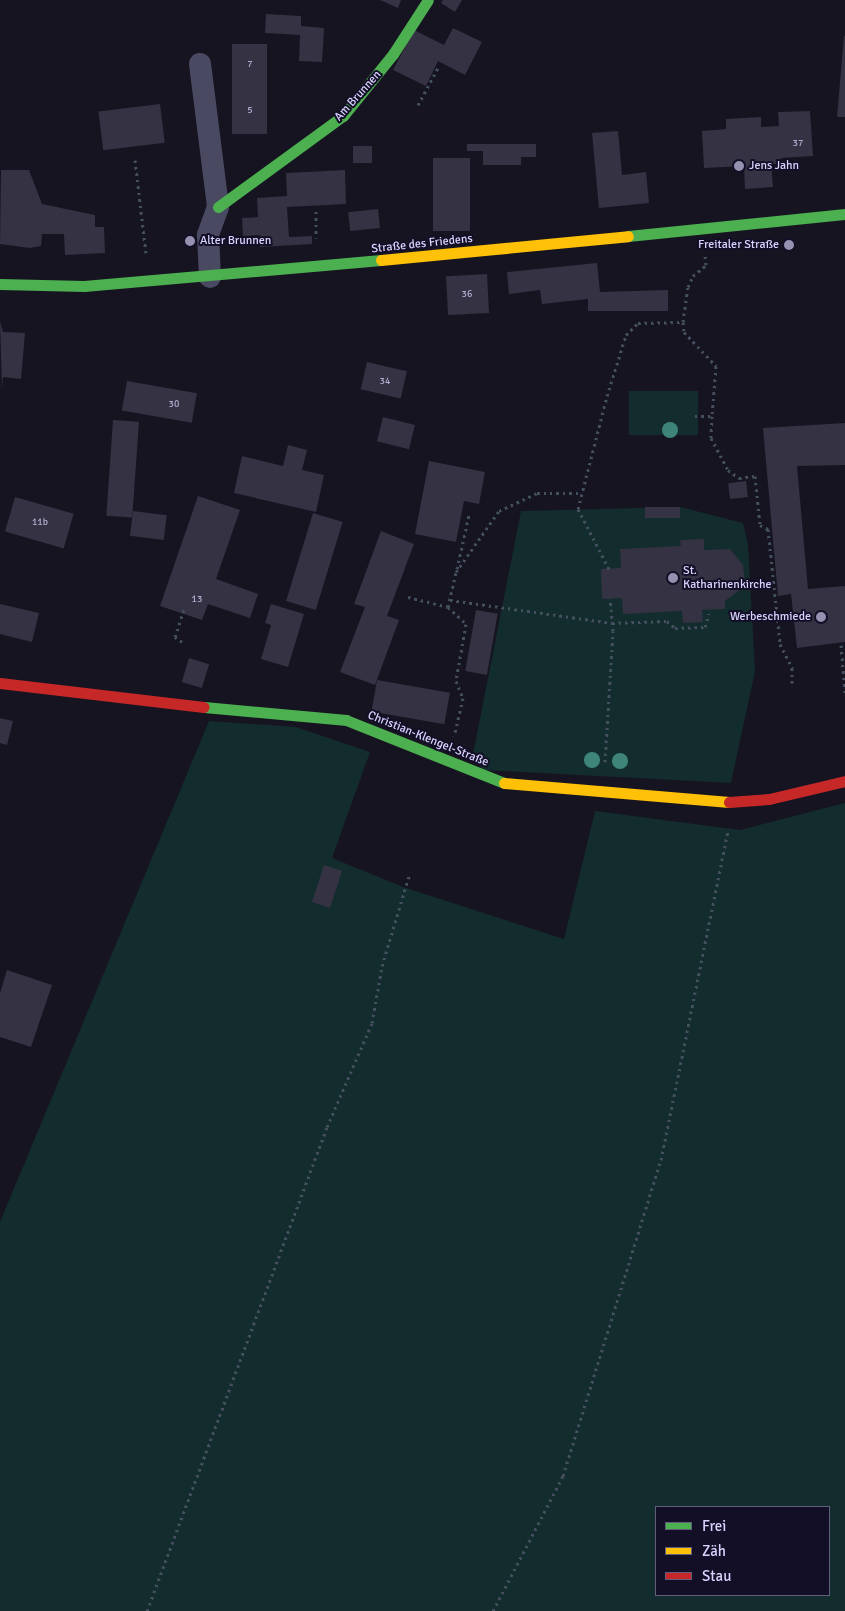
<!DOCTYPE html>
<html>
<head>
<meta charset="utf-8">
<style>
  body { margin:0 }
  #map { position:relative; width:845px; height:1611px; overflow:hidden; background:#161421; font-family:Signika,sans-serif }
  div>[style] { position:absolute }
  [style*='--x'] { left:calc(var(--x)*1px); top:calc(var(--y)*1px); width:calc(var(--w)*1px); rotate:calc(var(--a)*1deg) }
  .green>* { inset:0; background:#132c2d; transform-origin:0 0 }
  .building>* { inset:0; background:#343243; transform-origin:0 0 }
  .path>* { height:3px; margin-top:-1.5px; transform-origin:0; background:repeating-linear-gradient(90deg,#44505f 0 2.5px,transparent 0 6.5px) }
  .street>* { height:22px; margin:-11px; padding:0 11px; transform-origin:11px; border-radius:11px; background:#4a4962 }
  .fast>* { height:11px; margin:-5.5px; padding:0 5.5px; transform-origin:5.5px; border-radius:5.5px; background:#4caf50 }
  .slow>* { height:11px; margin:-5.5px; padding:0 5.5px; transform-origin:5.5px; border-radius:5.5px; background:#ffc107 }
  .jam>* { height:11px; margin:-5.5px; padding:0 5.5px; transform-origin:5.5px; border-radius:5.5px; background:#c62828 }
  .trees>* { width:16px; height:16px; margin:-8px; border-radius:50%; background:#3e8478 }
  .dots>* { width:14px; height:14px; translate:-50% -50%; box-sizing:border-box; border:2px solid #130f26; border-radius:50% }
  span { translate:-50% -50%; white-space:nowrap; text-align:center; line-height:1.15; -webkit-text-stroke:4px #130f26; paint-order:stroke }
  .number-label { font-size:10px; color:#b0acd0 }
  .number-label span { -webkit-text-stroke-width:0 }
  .street-label { font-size:12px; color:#d9d4ff }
  .poi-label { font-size:12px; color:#d9d4ff }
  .left { translate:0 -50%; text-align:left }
  .right { translate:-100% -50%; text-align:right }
  .legend { position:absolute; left:655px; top:1506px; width:175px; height:90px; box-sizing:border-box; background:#130f26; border:1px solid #625e7d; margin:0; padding:6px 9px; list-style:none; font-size:15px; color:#d9d4ff }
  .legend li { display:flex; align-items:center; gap:10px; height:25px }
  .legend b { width:25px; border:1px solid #625e7d }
</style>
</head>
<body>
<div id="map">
  <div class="green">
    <div style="left:629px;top:391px;width:69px;height:44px"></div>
    <div style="clip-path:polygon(680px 507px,743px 523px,748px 545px,755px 671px,731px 783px,483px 770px,473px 754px,521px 511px)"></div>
    <div style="clip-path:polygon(evenodd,209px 721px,296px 727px,370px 752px,332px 858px,403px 887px,564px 939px,595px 811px,740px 830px,845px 803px,845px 1611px,0 1611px,0 1222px,209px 721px,656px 1507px,829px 1507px,829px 1595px,656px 1595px,656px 1507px)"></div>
  </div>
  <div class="building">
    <div style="clip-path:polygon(380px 0,401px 0,398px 8px)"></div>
    <div style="clip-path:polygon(443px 0,462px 0,455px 12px,441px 3px)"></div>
    <div style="clip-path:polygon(266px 14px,301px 16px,301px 26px,324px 28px,322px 62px,299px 61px,300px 35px,265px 33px)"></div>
    <div style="clip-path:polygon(453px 28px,482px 42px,465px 75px,438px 61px,426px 86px,393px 70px,414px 30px,444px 45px)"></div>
    <div style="clip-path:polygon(844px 36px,845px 36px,845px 117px,837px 117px)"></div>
    <div style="left:232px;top:44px;width:35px;height:90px"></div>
    <div style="left:160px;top:104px;width:39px;height:62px;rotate:83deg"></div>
    <div style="clip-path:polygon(810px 111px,813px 156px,781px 158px,781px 164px,771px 164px,773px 187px,745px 189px,744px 166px,704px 168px,702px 131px,726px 129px,726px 119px,761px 117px,761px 127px,779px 126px,778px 112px)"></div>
    <div style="clip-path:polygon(618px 131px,622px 175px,646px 172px,649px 203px,599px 208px,592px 133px)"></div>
    <div style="clip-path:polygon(467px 144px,536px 144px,536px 157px,521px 157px,521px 165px,483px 165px,483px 151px,467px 151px)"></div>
    <div style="left:353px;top:146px;width:19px;height:17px"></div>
    <div style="left:433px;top:158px;width:37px;height:73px"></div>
    <div style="clip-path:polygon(1px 170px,29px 170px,42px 204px,95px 215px,95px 227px,104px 227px,105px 253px,65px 255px,64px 234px,42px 234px,41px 246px,30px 248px,0 244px)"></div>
    <div style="clip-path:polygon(345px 170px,346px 204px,287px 207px,289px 237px,312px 236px,312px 244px,260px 247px,260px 235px,243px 236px,242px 218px,258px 217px,257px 198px,287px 196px,286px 173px)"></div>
    <div style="left:378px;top:209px;width:19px;height:30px;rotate:84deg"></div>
    <div style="clip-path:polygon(597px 263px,600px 292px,668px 290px,668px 311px,588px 311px,588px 299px,542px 304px,540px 290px,509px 294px,507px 272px)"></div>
    <div style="left:487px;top:274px;width:39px;height:41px;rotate:87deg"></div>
    <div style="clip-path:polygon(0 321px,3px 332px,25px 333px,21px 379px,3px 377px,2px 389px)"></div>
    <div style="left:367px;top:362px;width:41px;height:28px;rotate:13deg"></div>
    <div style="left:127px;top:381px;width:71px;height:30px;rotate:10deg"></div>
    <div style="left:383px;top:417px;width:33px;height:25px;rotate:14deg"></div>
    <div style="left:113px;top:420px;width:26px;height:96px;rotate:4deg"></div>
    <div style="clip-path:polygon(845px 423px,845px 465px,797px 466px,808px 589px,845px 586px,845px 642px,797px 648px,791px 594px,778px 596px,763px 428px)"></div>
    <div style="clip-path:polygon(288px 445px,307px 450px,302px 470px,324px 475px,316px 512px,234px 493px,242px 456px,283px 466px)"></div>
    <div style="clip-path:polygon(429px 461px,485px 472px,479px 504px,464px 501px,456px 542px,415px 534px)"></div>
    <div style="left:746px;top:481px;width:16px;height:18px;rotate:83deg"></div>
    <div style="clip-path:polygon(198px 496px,240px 510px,216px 579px,258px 594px,250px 618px,208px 604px,202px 620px,160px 606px)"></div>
    <div style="left:15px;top:497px;width:61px;height:36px;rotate:16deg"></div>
    <div style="left:645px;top:507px;width:35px;height:11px"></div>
    <div style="left:133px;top:511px;width:34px;height:25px;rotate:7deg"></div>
    <div style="left:313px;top:513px;width:31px;height:92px;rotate:17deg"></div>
    <div style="clip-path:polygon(381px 531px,414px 544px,387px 616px,399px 620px,375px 685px,340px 672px,365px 607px,354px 604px)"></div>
    <div style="clip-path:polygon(704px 539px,704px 550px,730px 549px,743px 565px,745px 586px,725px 601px,725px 609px,702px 610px,703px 622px,683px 623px,682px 611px,623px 614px,622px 598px,602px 599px,601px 569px,621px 568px,620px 549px,681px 546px,680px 540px)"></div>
    <div style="clip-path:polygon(0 604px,39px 613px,32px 642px,0 634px)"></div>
    <div style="clip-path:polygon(271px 604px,304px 614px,288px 667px,261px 659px,271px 625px,265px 623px)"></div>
    <div style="left:476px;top:610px;width:22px;height:62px;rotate:10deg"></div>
    <div style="left:189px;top:658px;width:21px;height:25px;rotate:17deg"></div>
    <div style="left:377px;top:680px;width:74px;height:32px;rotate:10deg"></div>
    <div style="clip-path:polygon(0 718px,13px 721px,7px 745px,0 743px)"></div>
    <div style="left:324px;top:865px;width:19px;height:39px;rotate:18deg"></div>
    <div style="clip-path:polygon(7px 970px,52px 985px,31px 1047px,0 1037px,0 993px)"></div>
  </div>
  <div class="path">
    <div style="--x:418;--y:105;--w:44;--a:-61.7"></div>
    <div style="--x:135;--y:160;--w:94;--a:83.3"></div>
    <div style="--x:316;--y:211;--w:27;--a:90"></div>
    <div style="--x:683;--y:322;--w:10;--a:84"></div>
    <div style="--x:684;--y:332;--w:47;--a:46.7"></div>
    <div style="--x:716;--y:366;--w:50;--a:94.6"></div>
    <div style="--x:695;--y:416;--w:17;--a:0"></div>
    <div style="--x:712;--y:416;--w:22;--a:93"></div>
    <div style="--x:711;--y:438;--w:36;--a:62"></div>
    <div style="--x:728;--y:470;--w:14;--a:36"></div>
    <div style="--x:739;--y:478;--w:16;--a:-7"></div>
    <div style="--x:755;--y:476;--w:49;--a:84.2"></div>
    <div style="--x:760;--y:525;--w:9;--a:27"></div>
    <div style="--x:768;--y:529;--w:116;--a:84"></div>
    <div style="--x:780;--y:644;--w:27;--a:63"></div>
    <div style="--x:792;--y:668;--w:15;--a:90"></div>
    <div style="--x:457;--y:569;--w:55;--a:-77.5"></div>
    <div style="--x:609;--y:569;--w:68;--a:-117.3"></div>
    <div style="--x:578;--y:509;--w:117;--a:-75.6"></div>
    <div style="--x:607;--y:396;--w:64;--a:-72.7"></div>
    <div style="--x:626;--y:335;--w:17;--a:-45"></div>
    <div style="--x:638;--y:323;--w:45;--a:-1.3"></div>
    <div style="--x:683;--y:322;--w:35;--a:-82"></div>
    <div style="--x:688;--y:287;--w:12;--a:-66"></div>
    <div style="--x:693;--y:276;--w:17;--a:-40"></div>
    <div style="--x:706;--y:265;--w:9;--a:-96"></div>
    <div style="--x:408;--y:597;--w:41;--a:14"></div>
    <div style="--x:448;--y:607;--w:25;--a:43"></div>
    <div style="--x:466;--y:624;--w:58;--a:100"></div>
    <div style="--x:456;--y:681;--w:18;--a:68"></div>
    <div style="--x:463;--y:698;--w:39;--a:103"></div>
    <div style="--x:450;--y:600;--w:164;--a:8.1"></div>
    <div style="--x:612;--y:623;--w:55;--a:-2.1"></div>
    <div style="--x:667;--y:621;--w:11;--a:41"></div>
    <div style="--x:675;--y:628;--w:30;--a:-2"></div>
    <div style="--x:705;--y:627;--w:14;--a:-73"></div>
    <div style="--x:448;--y:607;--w:36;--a:-77"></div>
    <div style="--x:456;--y:572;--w:75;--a:-54.8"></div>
    <div style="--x:499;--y:511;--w:42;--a:-25.3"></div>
    <div style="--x:537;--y:493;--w:42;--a:0"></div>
    <div style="--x:182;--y:642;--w:9;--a:-144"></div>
    <div style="--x:175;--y:637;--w:29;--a:-72"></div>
    <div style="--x:841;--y:645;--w:48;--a:85.2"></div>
    <div style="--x:605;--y:762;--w:131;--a:-86.5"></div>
    <div style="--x:613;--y:631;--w:33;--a:-95"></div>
    <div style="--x:147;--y:1611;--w:516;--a:-69.6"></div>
    <div style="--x:327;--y:1127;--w:113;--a:-66.6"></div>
    <div style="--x:372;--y:1023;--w:58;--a:-80"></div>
    <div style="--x:382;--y:966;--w:94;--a:-73.3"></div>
    <div style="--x:493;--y:1611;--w:152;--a:-62.6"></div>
    <div style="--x:563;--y:1476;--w:331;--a:-72.8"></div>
    <div style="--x:661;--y:1160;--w:337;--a:-78.5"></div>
  </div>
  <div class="street">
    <div style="--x:200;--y:64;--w:144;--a:82.8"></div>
    <div style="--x:218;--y:207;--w:30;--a:110"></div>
    <div style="--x:208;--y:235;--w:42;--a:87.3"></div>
  </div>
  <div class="fast">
    <div style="--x:218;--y:207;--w:155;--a:-36.1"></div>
    <div style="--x:343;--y:116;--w:80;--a:-51.1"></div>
    <div style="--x:393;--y:54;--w:64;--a:-57.1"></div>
    <div style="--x:628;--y:236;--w:218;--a:-5.8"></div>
    <div style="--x:0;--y:284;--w:84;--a:1.4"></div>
    <div style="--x:84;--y:286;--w:298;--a:-5"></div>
    <div style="--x:204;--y:707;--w:143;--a:5.2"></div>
    <div style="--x:346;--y:720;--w:170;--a:21.7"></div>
  </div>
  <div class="slow">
    <div style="--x:381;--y:260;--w:248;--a:-5.5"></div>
    <div style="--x:504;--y:783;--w:226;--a:4.8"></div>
  </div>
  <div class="jam">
    <div style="--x:0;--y:683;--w:205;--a:6.7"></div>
    <div style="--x:729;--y:802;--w:40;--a:-4.3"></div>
    <div style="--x:769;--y:799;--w:78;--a:-13.3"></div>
  </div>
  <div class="trees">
    <div style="left:670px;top:430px"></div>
    <div style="left:592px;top:760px"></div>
    <div style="left:620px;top:761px"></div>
  </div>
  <div class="dots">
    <div style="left:739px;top:166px;background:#9591b1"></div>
    <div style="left:190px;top:241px;background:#9591b1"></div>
    <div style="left:789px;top:245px;background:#9591b1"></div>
    <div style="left:673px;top:578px;background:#9591b1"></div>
    <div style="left:821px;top:617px;background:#9591b1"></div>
  </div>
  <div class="number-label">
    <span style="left:250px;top:65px">7</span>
    <span style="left:250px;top:111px">5</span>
    <span style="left:798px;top:144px">37</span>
    <span style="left:467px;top:295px">36</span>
    <span style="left:385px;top:382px">34</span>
    <span style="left:174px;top:405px">30</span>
    <span style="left:40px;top:523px">11b</span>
    <span style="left:197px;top:600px">13</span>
  </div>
  <div class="street-label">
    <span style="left:358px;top:96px;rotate:-48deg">Am Brunnen</span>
    <span style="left:422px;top:244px;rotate:-6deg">Straße des Friedens</span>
    <span style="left:428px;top:739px;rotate:22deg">Christian-Klengel-Straße</span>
  </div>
  <div class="poi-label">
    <span class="left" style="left:749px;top:166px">Jens Jahn</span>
    <span class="left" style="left:200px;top:241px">Alter Brunnen</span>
    <span class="right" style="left:779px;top:245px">Freitaler Straße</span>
    <span class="left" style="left:683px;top:578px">St.<br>Katharinenkirche</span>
    <span class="right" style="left:811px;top:617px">Werbeschmiede</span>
  </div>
  <ul class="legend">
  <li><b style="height:6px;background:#4caf50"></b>Frei</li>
  <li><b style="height:6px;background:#ffc107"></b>Zäh</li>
  <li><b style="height:6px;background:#c62828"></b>Stau</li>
  </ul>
</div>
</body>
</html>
